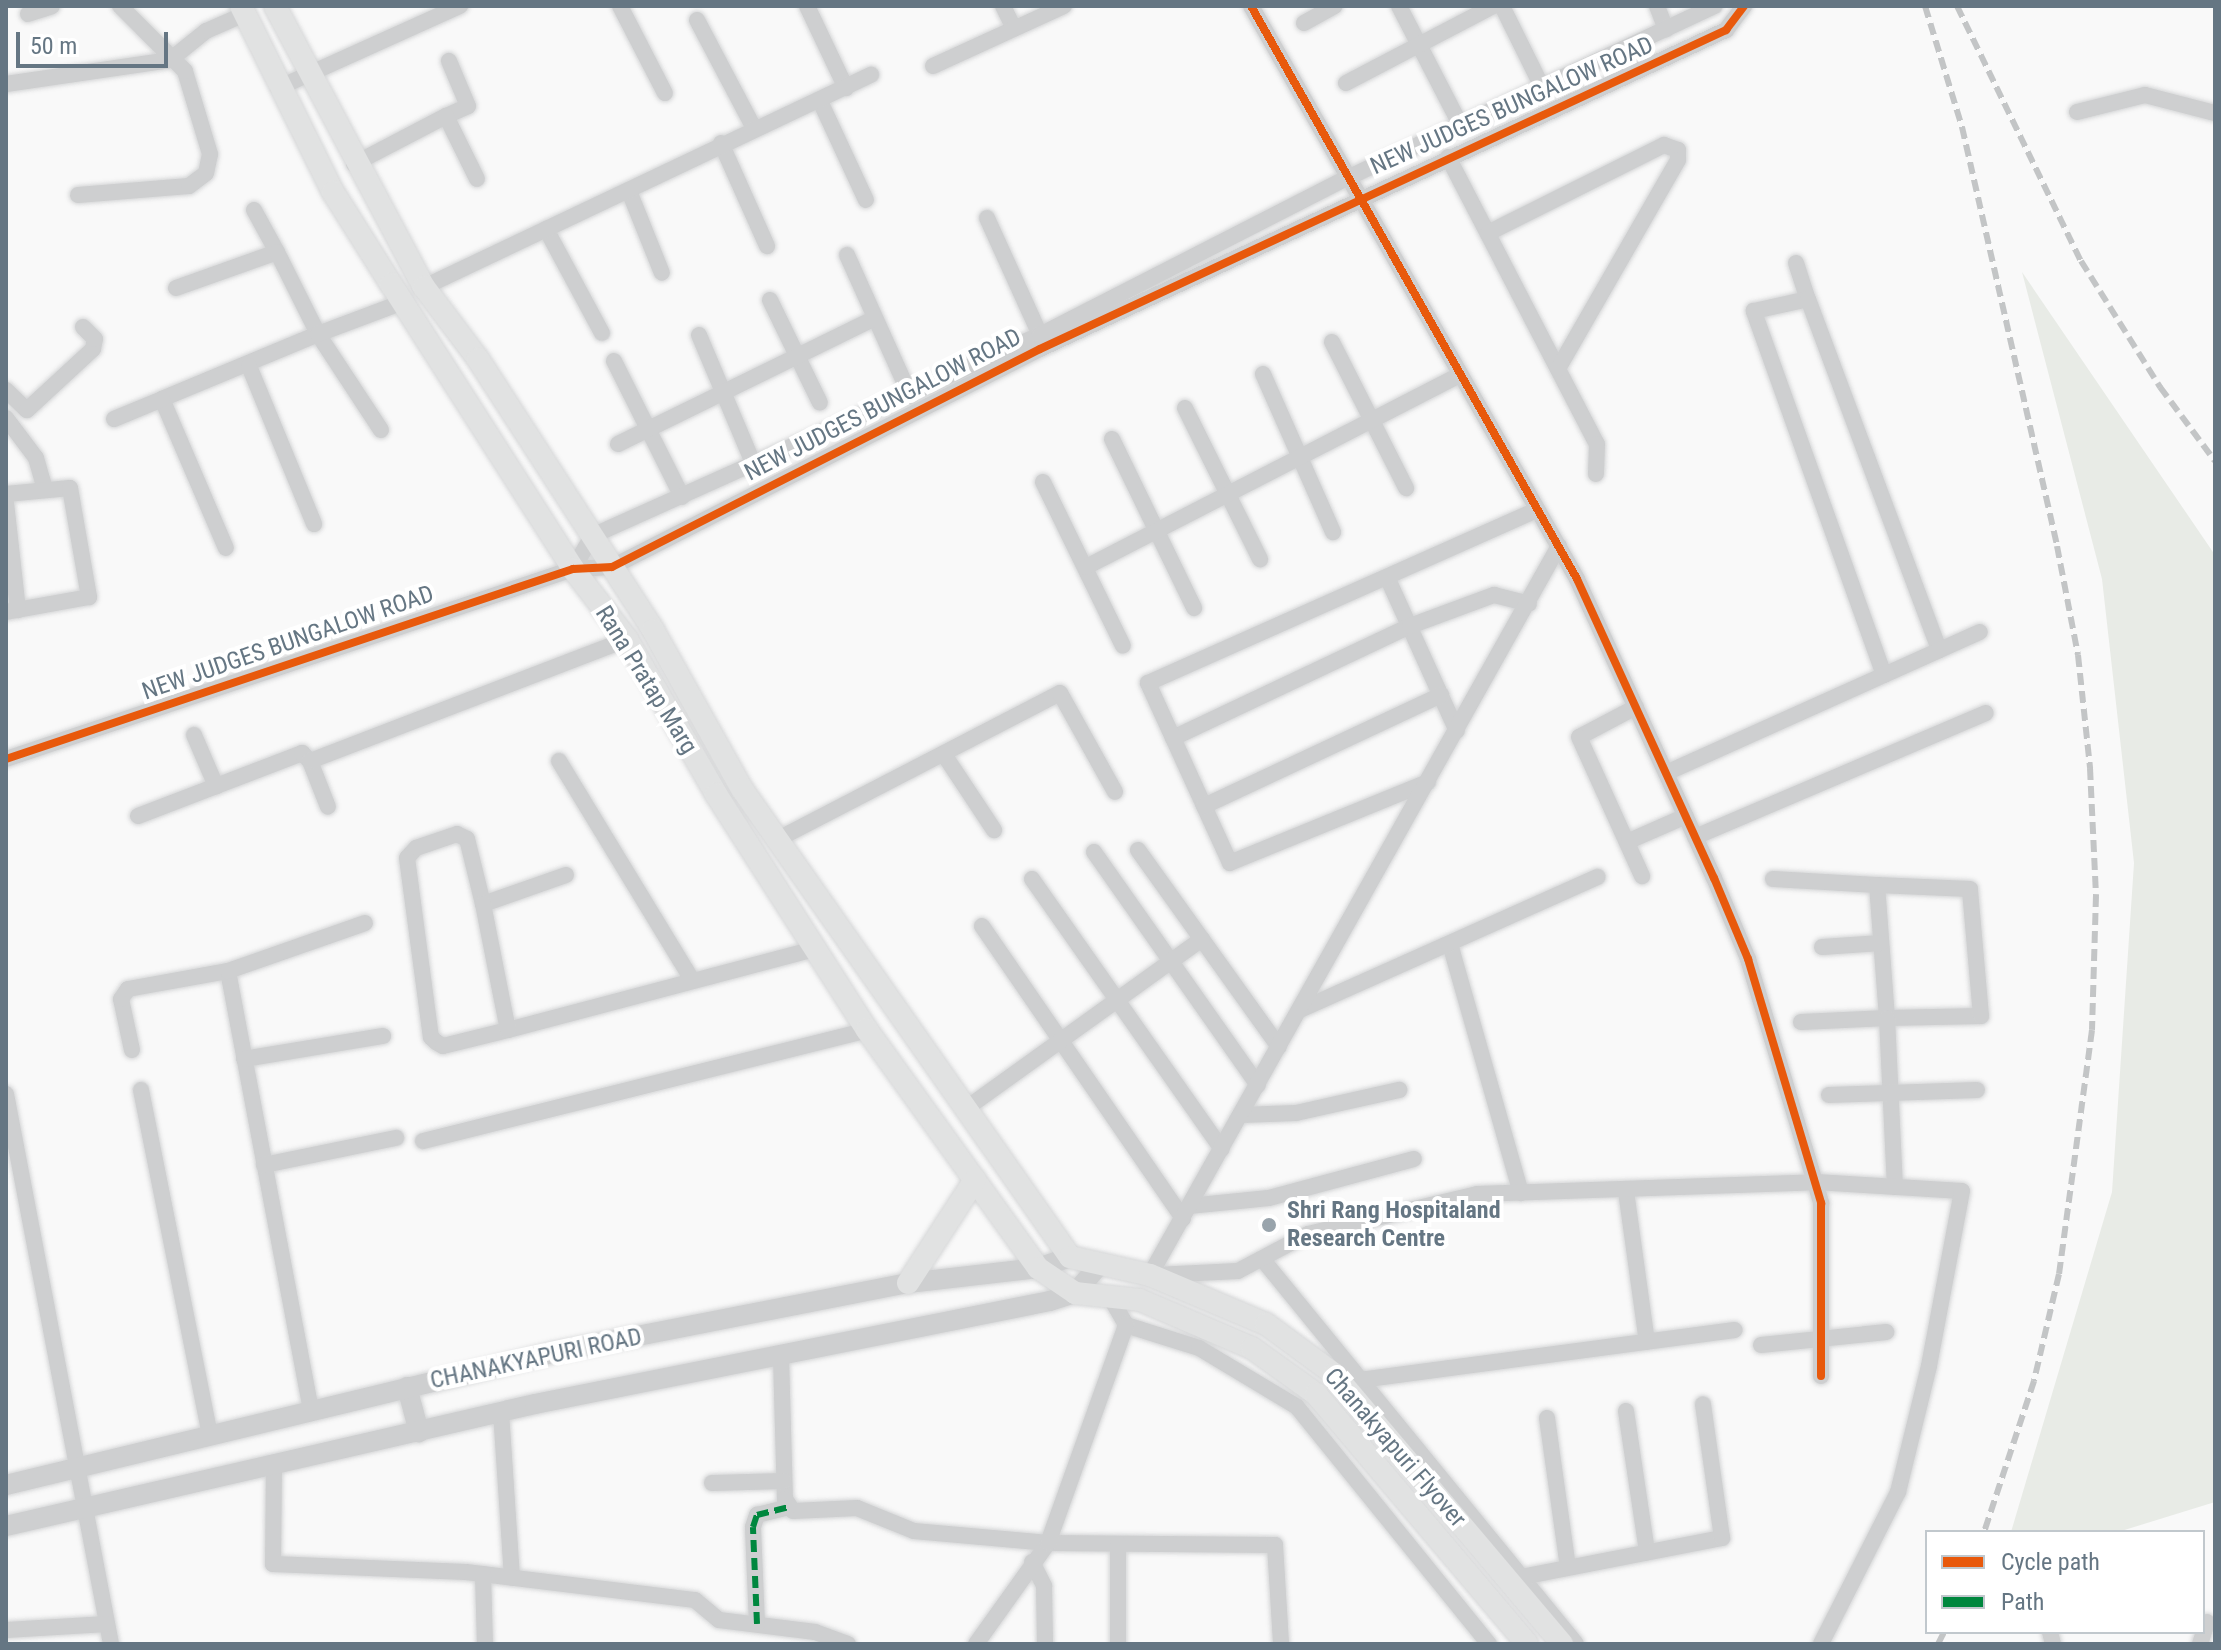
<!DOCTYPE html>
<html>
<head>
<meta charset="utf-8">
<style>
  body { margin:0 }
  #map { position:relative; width:2221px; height:1650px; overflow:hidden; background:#f9f9f9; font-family:"Roboto Condensed",sans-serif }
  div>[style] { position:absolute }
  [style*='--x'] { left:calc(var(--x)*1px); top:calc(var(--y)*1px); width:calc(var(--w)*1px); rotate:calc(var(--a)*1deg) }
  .green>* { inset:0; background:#e8ebe6 }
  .roads { filter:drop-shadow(0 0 2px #d5d6d7) drop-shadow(0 0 2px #d5d6d7) }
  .minor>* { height:16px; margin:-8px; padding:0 8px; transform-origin:8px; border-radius:8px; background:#cecfd0 }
  .tertiary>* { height:20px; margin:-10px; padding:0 10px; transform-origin:10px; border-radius:10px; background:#cecfd0 }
  .secondary>* { height:22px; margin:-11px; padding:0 11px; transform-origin:11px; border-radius:11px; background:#e1e2e2 }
  .rail>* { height:6px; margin-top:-3px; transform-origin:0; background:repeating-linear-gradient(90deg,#c3c5c6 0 12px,transparent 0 18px) }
  .quiet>* { height:6px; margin-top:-3px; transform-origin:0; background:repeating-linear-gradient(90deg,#00873e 0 12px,transparent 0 18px) }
  .cycleway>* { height:8px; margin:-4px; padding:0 4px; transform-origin:4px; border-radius:4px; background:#e8590c }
  .dots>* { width:22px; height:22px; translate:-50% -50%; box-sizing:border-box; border:4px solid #fff; border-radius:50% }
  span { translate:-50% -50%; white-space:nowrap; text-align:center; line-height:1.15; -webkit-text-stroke:8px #fff; paint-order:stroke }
  .street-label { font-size:24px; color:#657683 }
  .poi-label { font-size:24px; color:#657683; font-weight:700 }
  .left { translate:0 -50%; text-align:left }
  .frame { position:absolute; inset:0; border:8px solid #657683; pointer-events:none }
  .legend { position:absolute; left:1925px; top:1530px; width:280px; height:104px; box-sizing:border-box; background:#fff; border:2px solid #c1c8cd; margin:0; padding:10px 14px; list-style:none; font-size:24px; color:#657683 }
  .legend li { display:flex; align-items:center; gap:16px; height:40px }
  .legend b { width:40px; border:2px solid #c1c8cd }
  .scale { position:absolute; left:16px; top:32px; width:152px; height:36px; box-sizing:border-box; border:4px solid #657683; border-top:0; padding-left:10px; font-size:24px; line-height:28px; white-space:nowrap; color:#657683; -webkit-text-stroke:6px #fff; paint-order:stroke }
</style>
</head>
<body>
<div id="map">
  <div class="green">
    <div style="clip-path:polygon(2022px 272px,2215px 555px,2215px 1502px,2118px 1532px,2011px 1532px,2112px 1192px,2134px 863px,2102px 579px)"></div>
  </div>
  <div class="roads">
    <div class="minor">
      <div style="--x:620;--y:6;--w:98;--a:62.7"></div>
      <div style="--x:807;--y:6;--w:91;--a:64.6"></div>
      <div style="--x:1003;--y:6;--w:25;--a:64"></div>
      <div style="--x:1251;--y:6;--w:659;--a:60.36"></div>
      <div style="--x:1577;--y:579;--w:329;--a:65.4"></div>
      <div style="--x:1714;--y:878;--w:88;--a:67.2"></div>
      <div style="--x:1748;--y:959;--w:255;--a:73.3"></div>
      <div style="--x:1821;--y:1203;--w:173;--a:90"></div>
      <div style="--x:1399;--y:6;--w:137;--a:62.7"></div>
      <div style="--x:1502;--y:6;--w:90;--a:63.7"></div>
      <div style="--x:1657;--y:6;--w:25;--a:69"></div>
      <div style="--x:28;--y:14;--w:25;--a:-18"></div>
      <div style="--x:697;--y:20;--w:122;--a:62.2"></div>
      <div style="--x:1304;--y:23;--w:35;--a:-29"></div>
      <div style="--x:933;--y:66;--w:144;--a:-24.6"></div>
      <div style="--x:1346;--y:83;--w:166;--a:-27.6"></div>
      <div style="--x:6;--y:84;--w:166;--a:-8.3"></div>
      <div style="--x:170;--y:60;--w:46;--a:-38.9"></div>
      <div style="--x:206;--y:31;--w:43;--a:-23.6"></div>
      <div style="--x:278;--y:88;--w:200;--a:-24.3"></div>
      <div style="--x:820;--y:101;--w:109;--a:65.1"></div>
      <div style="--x:2077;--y:112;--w:70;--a:-14"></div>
      <div style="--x:2145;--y:95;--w:72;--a:14.4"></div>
      <div style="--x:446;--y:116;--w:24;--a:-24"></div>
      <div style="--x:468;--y:106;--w:49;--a:-112.9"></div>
      <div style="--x:721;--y:143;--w:113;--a:65.9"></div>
      <div style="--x:1448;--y:157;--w:323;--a:62.6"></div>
      <div style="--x:1597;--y:444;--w:30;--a:92"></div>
      <div style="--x:354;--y:164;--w:104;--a:-27.6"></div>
      <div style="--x:446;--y:116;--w:70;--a:63.8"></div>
      <div style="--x:629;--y:191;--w:88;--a:68.1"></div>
      <div style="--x:78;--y:195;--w:111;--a:-4.6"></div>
      <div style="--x:189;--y:186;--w:21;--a:-37"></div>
      <div style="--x:206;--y:173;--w:19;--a:-78"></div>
      <div style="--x:210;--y:154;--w:87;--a:-106.8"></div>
      <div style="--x:185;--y:71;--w:92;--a:-135"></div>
      <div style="--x:254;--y:210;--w:48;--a:61.3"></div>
      <div style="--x:987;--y:218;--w:128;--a:65.6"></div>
      <div style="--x:546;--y:229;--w:118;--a:61.7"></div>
      <div style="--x:1488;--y:233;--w:197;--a:-26.6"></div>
      <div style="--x:1664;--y:145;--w:15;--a:20"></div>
      <div style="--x:1678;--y:150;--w:10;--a:90"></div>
      <div style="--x:1678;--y:160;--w:241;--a:119.9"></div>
      <div style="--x:847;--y:255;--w:154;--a:65.8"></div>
      <div style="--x:1796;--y:263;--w:38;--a:72"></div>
      <div style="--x:424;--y:287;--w:495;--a:-25.4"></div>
      <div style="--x:176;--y:288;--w:107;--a:-19.6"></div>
      <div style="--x:277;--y:252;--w:92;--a:63.4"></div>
      <div style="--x:318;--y:334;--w:169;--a:157.4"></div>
      <div style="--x:162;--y:399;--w:162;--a:66.8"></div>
      <div style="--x:770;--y:300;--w:114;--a:64.1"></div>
      <div style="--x:699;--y:335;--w:141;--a:67.1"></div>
      <div style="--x:1332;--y:342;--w:164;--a:63.1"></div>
      <div style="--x:614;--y:361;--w:152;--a:63.4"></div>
      <div style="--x:249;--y:366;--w:171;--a:67.6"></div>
      <div style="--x:1263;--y:374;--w:173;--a:66.1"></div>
      <div style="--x:6;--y:390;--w:29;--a:44"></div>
      <div style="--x:27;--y:410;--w:90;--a:-42.7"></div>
      <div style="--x:93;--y:349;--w:10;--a:-79"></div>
      <div style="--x:95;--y:339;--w:17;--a:-135"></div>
      <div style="--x:1185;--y:408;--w:169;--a:63.6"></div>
      <div style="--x:6;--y:418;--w:50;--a:53.1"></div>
      <div style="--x:36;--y:458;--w:33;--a:74"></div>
      <div style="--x:114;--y:419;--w:52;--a:-22.6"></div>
      <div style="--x:381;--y:430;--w:115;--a:-123.3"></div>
      <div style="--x:318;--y:334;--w:91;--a:-20.6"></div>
      <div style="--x:1112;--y:439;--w:188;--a:64.1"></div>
      <div style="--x:618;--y:444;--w:286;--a:-26.1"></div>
      <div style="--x:1043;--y:482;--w:182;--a:64"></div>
      <div style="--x:6;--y:494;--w:64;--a:-5.4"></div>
      <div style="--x:70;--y:488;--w:111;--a:80.1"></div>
      <div style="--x:89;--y:597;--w:84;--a:169.8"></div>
      <div style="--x:6;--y:503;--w:108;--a:83.6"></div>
      <div style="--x:1086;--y:567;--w:417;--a:-27.2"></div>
      <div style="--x:573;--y:569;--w:38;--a:-60"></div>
      <div style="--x:592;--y:536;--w:491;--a:-24.2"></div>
      <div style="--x:1040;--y:335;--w:345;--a:-27.1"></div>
      <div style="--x:1347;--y:178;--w:406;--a:-25.1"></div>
      <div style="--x:1387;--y:577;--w:169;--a:65.6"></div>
      <div style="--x:1884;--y:675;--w:387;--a:-109.7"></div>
      <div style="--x:1754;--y:311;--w:55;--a:-12.5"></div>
      <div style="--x:1808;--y:299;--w:375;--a:69.5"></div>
      <div style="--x:1636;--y:707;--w:64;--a:152.2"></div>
      <div style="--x:1579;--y:737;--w:153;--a:65.6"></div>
      <div style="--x:194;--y:735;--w:56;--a:66.7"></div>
      <div style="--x:1173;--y:738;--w:262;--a:-25.3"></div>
      <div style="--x:1410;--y:626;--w:90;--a:-20.3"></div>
      <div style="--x:1494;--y:595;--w:36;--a:14"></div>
      <div style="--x:945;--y:756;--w:89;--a:56.5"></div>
      <div style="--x:6;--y:759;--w:598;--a:-18.53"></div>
      <div style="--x:573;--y:569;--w:39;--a:-3"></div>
      <div style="--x:612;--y:567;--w:480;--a:-27"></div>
      <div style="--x:1040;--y:349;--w:757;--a:-24.94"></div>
      <div style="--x:1726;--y:30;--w:30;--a:-53"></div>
      <div style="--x:310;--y:761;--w:49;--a:68.6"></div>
      <div style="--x:559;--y:761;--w:256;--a:58.7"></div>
      <div style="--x:1666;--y:773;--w:344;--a:-24.2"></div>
      <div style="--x:1428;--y:782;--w:214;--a:157.8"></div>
      <div style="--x:1230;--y:863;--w:198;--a:-114.5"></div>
      <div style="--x:1148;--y:683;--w:425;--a:-24"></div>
      <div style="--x:1204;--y:806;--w:262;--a:-25.1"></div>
      <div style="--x:138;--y:816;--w:176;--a:-21"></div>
      <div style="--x:302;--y:753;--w:11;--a:45"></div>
      <div style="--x:310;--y:761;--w:340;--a:-21"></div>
      <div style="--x:1695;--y:837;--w:316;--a:-23.1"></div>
      <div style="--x:780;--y:838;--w:315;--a:-27.4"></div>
      <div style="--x:1060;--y:693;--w:113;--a:60.9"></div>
      <div style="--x:1629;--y:841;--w:62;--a:-23.7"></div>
      <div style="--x:1138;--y:850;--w:242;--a:54.4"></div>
      <div style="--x:1094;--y:852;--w:285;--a:54.9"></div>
      <div style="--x:566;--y:875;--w:88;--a:160.7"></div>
      <div style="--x:483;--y:904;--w:67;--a:-103.8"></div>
      <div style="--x:467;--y:839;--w:11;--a:-153"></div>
      <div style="--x:457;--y:834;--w:43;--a:161.1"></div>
      <div style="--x:416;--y:848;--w:13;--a:132"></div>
      <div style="--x:407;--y:858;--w:181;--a:82.4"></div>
      <div style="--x:431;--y:1037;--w:7;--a:45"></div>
      <div style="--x:436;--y:1042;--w:8;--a:30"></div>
      <div style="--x:443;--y:1046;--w:67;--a:-13.8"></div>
      <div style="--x:508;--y:1030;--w:318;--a:-14.8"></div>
      <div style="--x:1032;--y:879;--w:330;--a:54.9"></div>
      <div style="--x:1773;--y:879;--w:104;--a:3.3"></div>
      <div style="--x:1877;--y:885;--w:133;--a:85.7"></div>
      <div style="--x:1887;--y:1018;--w:94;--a:-1.2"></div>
      <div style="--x:1981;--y:1016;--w:127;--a:-95"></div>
      <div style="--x:1970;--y:889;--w:93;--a:-177.5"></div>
      <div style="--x:483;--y:904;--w:128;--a:78.8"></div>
      <div style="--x:982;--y:926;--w:355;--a:55.5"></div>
      <div style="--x:1450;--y:944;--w:259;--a:74.1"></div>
      <div style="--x:1822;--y:947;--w:59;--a:-3.9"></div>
      <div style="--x:228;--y:971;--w:446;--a:79.3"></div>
      <div style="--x:1300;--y:1010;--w:326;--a:-24.1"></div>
      <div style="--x:1801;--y:1022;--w:86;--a:-2.7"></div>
      <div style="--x:1887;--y:1018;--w:169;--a:87.3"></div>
      <div style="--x:132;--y:1050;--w:52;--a:-102.2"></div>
      <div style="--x:121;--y:999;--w:12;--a:-55"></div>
      <div style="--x:128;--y:989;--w:102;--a:-10.2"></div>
      <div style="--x:228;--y:971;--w:145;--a:-19.3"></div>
      <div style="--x:244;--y:1059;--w:141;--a:-9.4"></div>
      <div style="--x:141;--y:1090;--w:353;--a:78.7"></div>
      <div style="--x:6;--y:1094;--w:560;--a:79.19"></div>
      <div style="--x:1829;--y:1095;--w:148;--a:-1.9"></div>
      <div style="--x:964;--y:1110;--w:293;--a:-35.7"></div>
      <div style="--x:1241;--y:1115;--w:55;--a:-2.1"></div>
      <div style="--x:1296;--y:1113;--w:106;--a:-12.6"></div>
      <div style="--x:423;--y:1141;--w:458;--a:-14"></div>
      <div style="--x:264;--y:1165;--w:135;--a:-11.6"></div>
      <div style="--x:1626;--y:1191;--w:152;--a:82.1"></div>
      <div style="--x:1189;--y:1206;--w:80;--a:-5.7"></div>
      <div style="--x:1269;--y:1198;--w:150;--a:-15.1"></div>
      <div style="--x:1263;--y:1260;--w:495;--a:50.8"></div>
      <div style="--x:1150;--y:1275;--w:836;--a:-60.71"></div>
      <div style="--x:1156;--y:1275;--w:82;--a:-2.8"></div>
      <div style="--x:1238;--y:1271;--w:79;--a:-27.9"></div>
      <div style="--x:1308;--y:1234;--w:174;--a:-13.3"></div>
      <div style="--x:1477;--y:1194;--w:339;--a:-2"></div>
      <div style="--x:1816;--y:1182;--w:146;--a:3.5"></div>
      <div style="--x:1962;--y:1191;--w:178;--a:100.7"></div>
      <div style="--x:1929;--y:1366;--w:130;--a:103.8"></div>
      <div style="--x:1898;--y:1492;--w:170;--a:116.9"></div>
      <div style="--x:1110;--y:1297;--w:32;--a:60"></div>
      <div style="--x:1126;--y:1325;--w:77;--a:17.5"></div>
      <div style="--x:1199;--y:1348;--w:114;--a:31"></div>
      <div style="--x:1297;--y:1407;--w:305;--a:51"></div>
      <div style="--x:1761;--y:1345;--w:126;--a:-5.9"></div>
      <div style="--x:781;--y:1357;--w:142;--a:88.4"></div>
      <div style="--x:785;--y:1499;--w:14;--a:56"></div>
      <div style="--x:793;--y:1511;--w:64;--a:-2.7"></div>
      <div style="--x:857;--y:1508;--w:61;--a:22"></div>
      <div style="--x:914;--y:1531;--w:135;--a:5.1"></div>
      <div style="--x:1048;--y:1543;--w:227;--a:0.5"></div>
      <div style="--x:1275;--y:1545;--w:99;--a:86.5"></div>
      <div style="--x:1360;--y:1380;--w:378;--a:-7.6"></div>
      <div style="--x:1626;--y:1411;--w:143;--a:81.5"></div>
      <div style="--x:501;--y:1412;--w:166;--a:86.2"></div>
      <div style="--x:1547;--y:1418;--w:151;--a:82"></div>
      <div style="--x:274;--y:1467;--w:97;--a:90.6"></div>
      <div style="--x:273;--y:1564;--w:193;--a:2.4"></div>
      <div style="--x:466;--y:1572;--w:231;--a:7"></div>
      <div style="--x:695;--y:1600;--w:31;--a:40"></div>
      <div style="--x:719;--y:1620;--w:97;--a:7.1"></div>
      <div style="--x:815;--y:1632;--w:35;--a:20"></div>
      <div style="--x:712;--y:1483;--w:72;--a:-1.6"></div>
      <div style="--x:1118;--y:1544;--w:100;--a:90"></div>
      <div style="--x:1032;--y:1562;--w:27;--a:63"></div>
      <div style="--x:1044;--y:1586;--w:58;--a:89"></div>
      <div style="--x:483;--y:1574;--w:70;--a:88.4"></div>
      <div style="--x:1521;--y:1577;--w:205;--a:-11"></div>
      <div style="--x:1722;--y:1538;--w:135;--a:-98.1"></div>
      <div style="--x:757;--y:1624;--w:97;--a:-92.4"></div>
      <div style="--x:753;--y:1527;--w:13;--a:-72"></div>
      <div style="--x:757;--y:1515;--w:32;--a:-14"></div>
      <div style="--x:6;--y:1630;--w:101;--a:-3.4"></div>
      <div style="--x:2050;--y:1632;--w:12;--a:76"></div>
      <div style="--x:976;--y:1644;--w:124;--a:-54.5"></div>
      <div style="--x:1048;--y:1543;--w:232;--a:-70.3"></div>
      <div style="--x:2200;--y:1644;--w:23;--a:-72"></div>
    </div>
    <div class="tertiary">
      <div style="--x:407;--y:1387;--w:47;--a:75.1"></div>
      <div style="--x:6;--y:1485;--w:566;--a:-13.59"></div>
      <div style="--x:556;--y:1352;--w:359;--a:-11.1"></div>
      <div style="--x:908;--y:1283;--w:131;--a:-6.6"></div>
      <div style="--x:1038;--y:1268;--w:34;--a:-19"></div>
      <div style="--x:6;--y:1526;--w:543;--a:-12.99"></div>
      <div style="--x:535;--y:1404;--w:525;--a:-11.31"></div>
      <div style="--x:1050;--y:1301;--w:26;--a:-18"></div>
      <div style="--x:1075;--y:1293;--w:38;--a:-49"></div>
    </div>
    <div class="secondary">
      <div style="--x:241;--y:6;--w:208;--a:63.7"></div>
      <div style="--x:333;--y:192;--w:109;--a:57.8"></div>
      <div style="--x:391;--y:284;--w:338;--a:57.4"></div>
      <div style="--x:573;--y:569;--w:88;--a:52.4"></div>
      <div style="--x:627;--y:639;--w:179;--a:60.1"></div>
      <div style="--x:716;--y:794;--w:280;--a:57.4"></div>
      <div style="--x:867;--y:1030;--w:293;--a:54.3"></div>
      <div style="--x:1038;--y:1268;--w:45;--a:34"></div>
      <div style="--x:1075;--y:1293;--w:65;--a:6.1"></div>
      <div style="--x:1140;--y:1300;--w:122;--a:23.2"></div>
      <div style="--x:1252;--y:1348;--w:79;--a:35.7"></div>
      <div style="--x:1316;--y:1394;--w:327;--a:49.8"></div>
      <div style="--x:275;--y:6;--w:318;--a:62.1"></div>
      <div style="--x:424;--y:287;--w:90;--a:53.1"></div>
      <div style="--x:478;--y:359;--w:323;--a:57.1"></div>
      <div style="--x:653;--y:630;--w:182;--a:60.8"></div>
      <div style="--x:742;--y:789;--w:571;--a:54.98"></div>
      <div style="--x:1070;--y:1257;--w:82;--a:12.7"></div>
      <div style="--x:1150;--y:1275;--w:126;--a:22.9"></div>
      <div style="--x:1266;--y:1324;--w:84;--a:36.3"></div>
      <div style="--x:1334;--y:1374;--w:353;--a:49.8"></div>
      <div style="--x:908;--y:1283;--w:123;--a:-57"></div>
    </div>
  </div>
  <div class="rail">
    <div style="--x:1925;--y:6;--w:127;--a:73"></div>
    <div style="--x:1962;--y:127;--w:430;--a:77.2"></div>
    <div style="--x:2057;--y:546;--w:111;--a:79.1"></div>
    <div style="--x:2078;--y:655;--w:114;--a:83.9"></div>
    <div style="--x:2090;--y:768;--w:127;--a:87.3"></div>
    <div style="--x:2096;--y:895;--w:135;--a:91.7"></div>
    <div style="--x:2092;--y:1030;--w:246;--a:97.7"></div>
    <div style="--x:2059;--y:1274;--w:110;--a:103.2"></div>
    <div style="--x:2034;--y:1381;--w:159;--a:108.3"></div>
    <div style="--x:1957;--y:6;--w:284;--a:64.1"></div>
    <div style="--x:2081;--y:261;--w:149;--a:57.9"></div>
    <div style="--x:2160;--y:387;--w:92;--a:53.4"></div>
    <div style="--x:1938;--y:1644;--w:13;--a:-63"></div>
  </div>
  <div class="quiet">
    <div style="--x:757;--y:1624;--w:97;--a:-92.4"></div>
    <div style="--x:753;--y:1527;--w:13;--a:-72"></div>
    <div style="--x:757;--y:1515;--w:32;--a:-14"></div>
  </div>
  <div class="cycleway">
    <div style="--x:1251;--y:6;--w:659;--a:60.36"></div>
    <div style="--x:1577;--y:579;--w:329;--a:65.4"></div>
    <div style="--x:1714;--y:878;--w:88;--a:67.2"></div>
    <div style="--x:1748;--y:959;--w:255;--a:73.3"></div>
    <div style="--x:1821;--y:1203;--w:173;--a:90"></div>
    <div style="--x:6;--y:759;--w:598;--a:-18.53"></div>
    <div style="--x:573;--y:569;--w:39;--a:-3"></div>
    <div style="--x:612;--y:567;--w:480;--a:-27"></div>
    <div style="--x:1040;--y:349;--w:757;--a:-24.94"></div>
    <div style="--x:1726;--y:30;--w:30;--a:-53"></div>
  </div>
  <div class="dots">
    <div style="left:1269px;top:1225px;background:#99a4ac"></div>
  </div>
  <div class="street-label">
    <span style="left:1512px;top:106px;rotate:-24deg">NEW JUDGES BUNGALOW ROAD</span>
    <span style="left:883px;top:405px;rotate:-27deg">NEW JUDGES BUNGALOW ROAD</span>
    <span style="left:288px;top:643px;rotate:-19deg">NEW JUDGES BUNGALOW ROAD</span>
    <span style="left:646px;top:680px;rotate:58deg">Rana Pratap Marg</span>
    <span style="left:536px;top:1359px;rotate:-12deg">CHANAKYAPURI ROAD</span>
    <span style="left:1395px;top:1448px;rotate:49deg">Chanakyapuri Flyover</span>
  </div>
  <div class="poi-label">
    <span class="left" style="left:1287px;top:1225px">Shri Rang Hospitaland<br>Research Centre</span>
  </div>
  <div class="frame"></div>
  <ul class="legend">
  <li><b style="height:10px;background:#e8590c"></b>Cycle path</li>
  <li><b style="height:10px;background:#00873e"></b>Path</li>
  </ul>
  <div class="scale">50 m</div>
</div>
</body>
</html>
